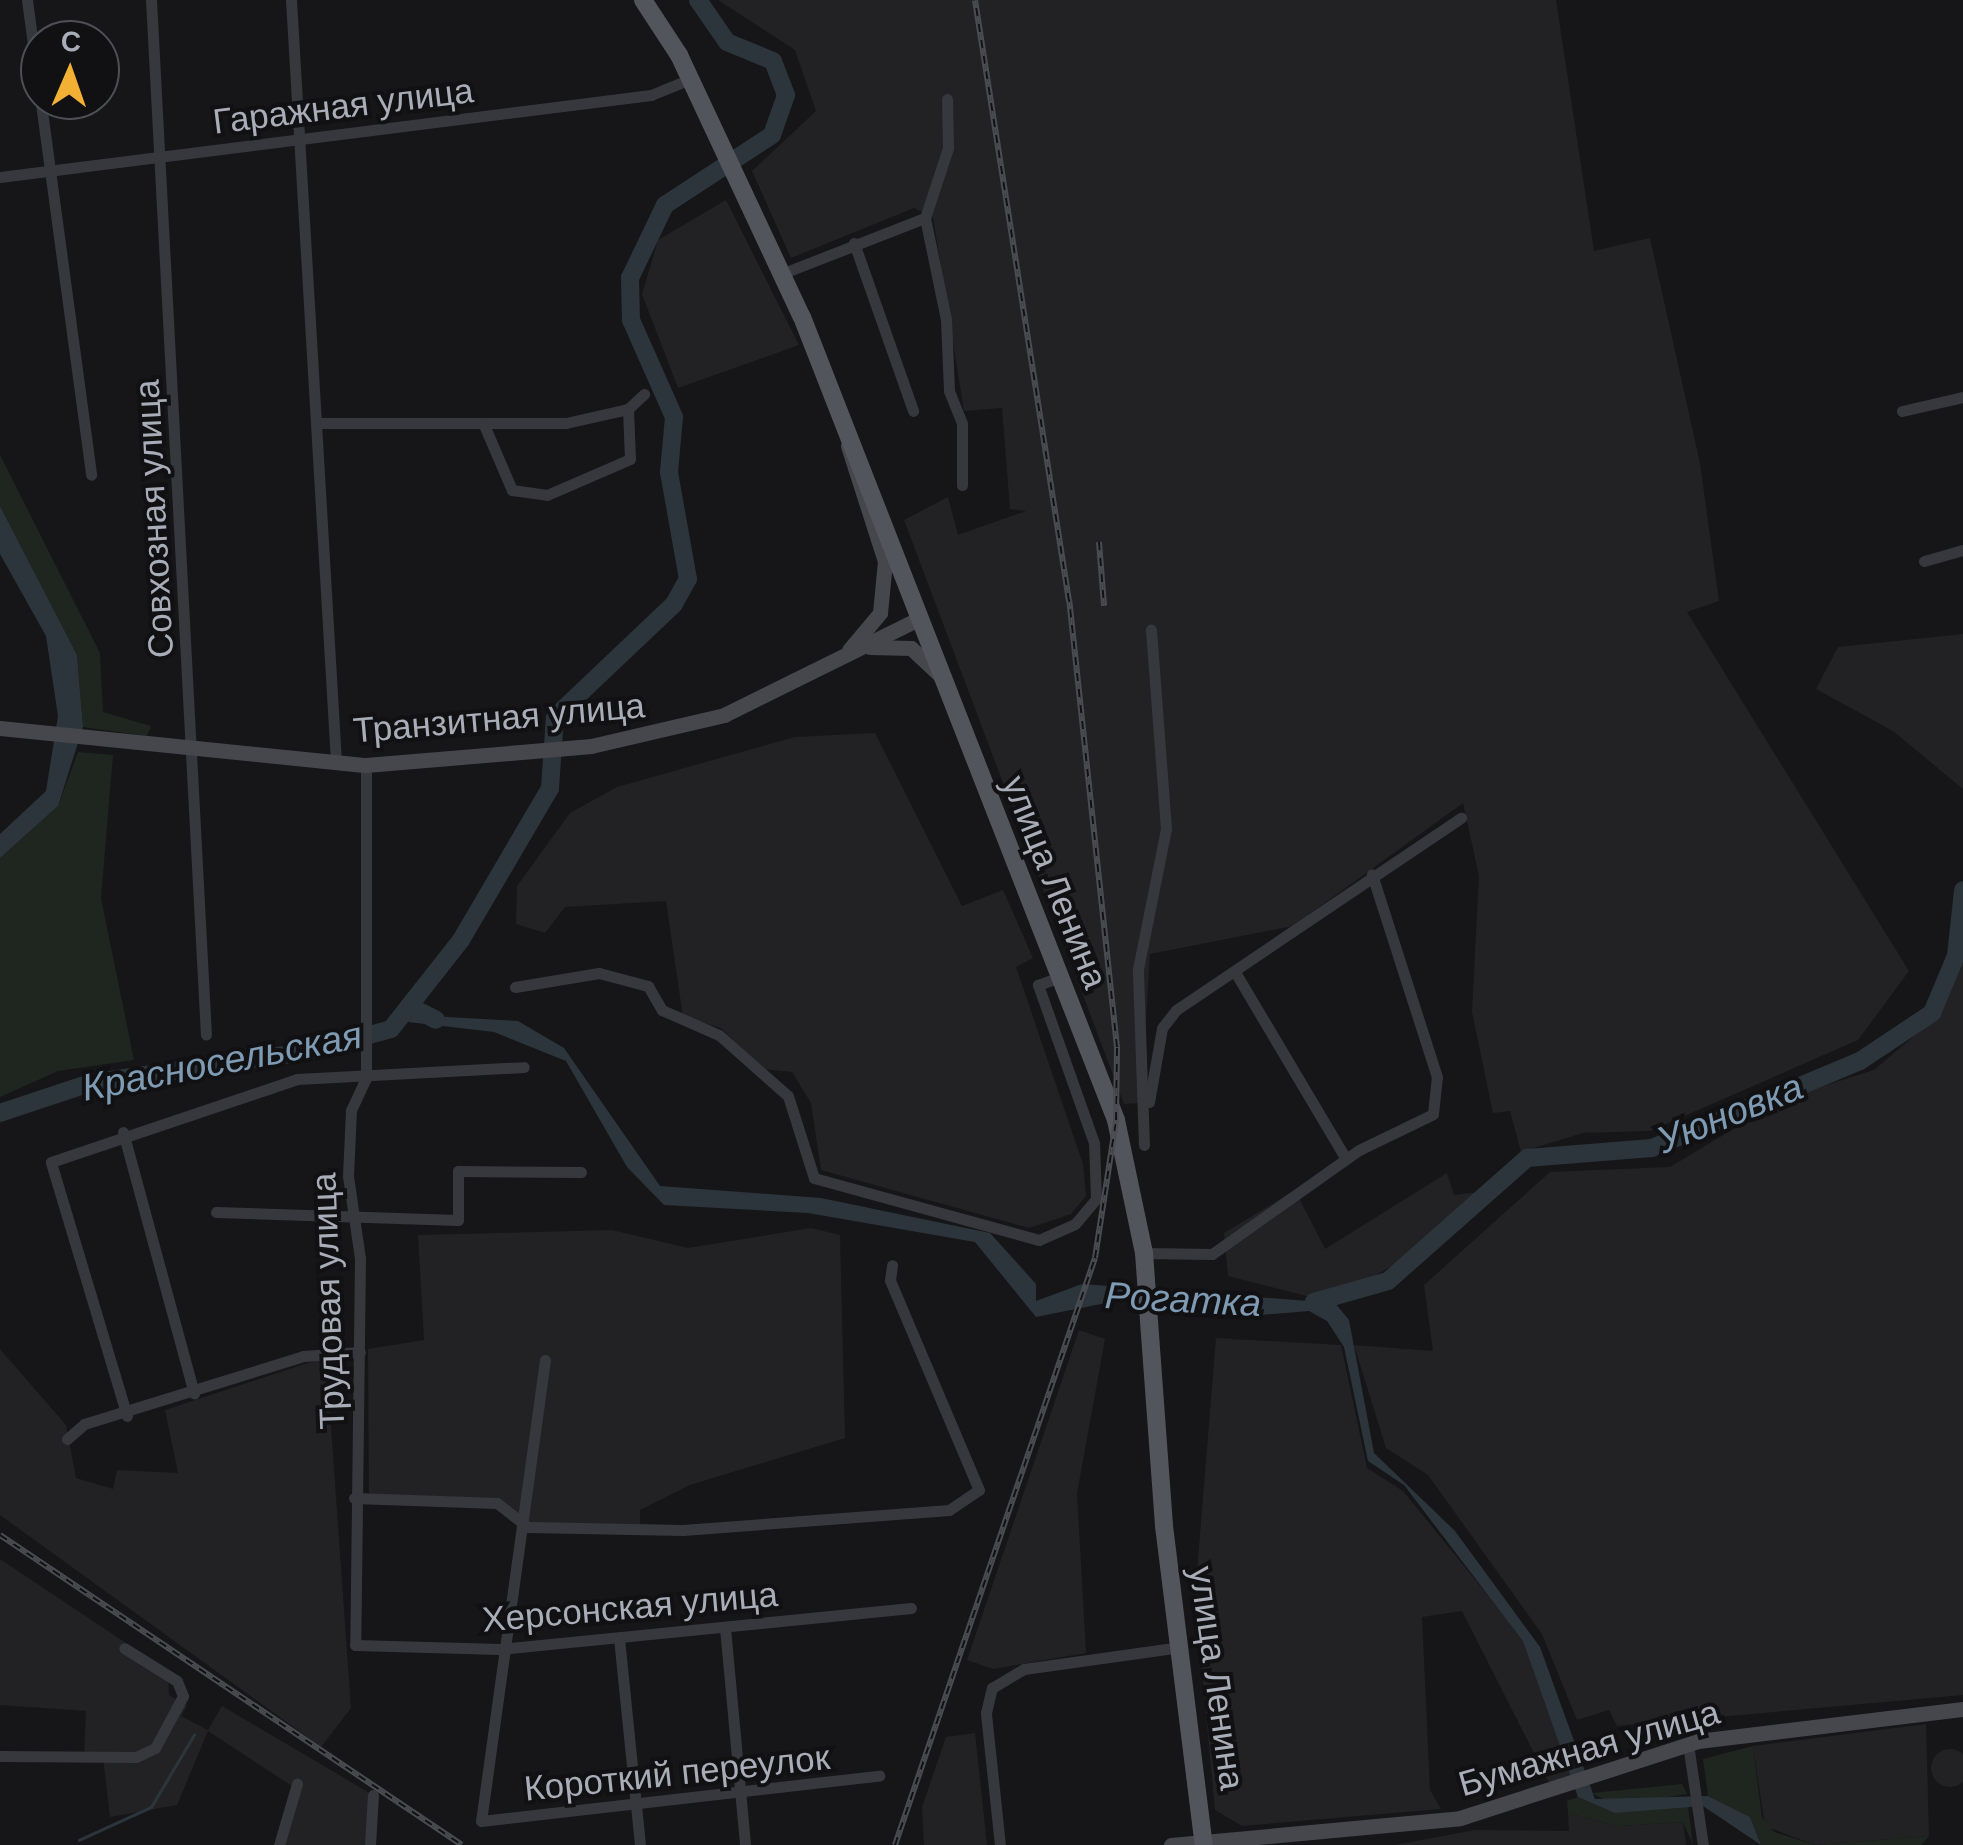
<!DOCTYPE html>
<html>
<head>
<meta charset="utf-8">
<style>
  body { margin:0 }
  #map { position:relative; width:1963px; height:1845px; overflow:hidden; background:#161618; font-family:"DM Sans",sans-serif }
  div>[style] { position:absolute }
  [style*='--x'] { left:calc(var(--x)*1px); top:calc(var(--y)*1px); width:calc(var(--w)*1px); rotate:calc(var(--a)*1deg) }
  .built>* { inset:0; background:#222225 }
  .round { border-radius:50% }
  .green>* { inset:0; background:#1e261f }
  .water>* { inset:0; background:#2c353c }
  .stream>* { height:2.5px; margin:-1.25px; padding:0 1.25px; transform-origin:1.25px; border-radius:1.25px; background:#2c353c }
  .river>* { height:18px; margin:-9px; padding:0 9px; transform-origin:9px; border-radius:9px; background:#2c353c }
  .street>* { height:11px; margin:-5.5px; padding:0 5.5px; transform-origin:5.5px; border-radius:5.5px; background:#37383d }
  .secondary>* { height:15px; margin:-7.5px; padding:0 7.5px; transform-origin:7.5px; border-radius:7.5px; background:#45474d }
  .primary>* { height:18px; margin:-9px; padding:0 9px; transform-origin:9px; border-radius:9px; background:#53555c }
  .rail>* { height:6px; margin-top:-3px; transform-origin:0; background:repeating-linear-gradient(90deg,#111113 0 8px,#4a4c52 0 16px); box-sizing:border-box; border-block:2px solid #4a4c52 }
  span { translate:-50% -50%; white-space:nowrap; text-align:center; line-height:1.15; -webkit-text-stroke:8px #111113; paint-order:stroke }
  .street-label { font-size:35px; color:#a8adb8 }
  .water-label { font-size:38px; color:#7f9bb3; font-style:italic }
  .north { position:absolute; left:20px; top:20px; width:100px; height:100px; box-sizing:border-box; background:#111113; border:2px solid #4d4f55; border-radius:50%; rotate:2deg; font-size:28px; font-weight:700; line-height:40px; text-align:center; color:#a8adb8 }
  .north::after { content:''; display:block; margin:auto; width:35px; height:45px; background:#f2b134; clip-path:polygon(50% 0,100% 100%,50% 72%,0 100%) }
</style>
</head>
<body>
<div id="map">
  <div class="built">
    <div style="clip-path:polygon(718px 0,1556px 0,1594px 251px,1650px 238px,1700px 463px,1719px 601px,1687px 612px,1909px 971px,1858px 1040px,1650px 1131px,1583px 1133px,1521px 1152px,1510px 1111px,1493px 1113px,1472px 1012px,1479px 876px,1463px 803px,1293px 926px,1150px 954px,1141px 1103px,1124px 1104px,904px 520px,948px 497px,958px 535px,1026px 511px,1010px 509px,1002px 408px,964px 411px,933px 217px,914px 208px,791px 258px,752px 171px,816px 111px,795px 50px)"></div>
    <div style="clip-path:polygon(726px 200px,799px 345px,678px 388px,642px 294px,658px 240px)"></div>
    <div style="clip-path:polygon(1963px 634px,1963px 789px,1893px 731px,1816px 689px,1838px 647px)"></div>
    <div style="clip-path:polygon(875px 733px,962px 906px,1003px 890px,1033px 958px,1016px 967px,1083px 1164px,1086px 1196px,1071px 1214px,1029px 1228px,821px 1170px,811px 1103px,792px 1072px,762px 1069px,721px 1028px,683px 1017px,666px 901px,565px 907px,545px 933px,516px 924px,517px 886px,570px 813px,617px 787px,795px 737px)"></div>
    <div style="clip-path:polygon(1963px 938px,1963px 1695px,1617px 1726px,1609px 1710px,1577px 1720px,1542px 1634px,1428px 1475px,1386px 1448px,1354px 1345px,1433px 1351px,1424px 1285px,1550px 1172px,1670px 1167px,1785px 1098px,1874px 1070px,1940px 1014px)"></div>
    <div style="clip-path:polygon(1447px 1173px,1454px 1195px,1486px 1191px,1461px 1224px,1363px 1283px,1314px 1298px,1228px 1276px,1224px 1233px,1295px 1190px,1325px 1249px)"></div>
    <div style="clip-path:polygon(811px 1228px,840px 1235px,845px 1438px,690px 1485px,640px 1510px,640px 1535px,526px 1531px,496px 1507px,369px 1503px,368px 1349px,424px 1340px,418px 1235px,612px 1230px,688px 1248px)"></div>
    <div style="clip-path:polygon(1079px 1330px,1105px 1339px,1077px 1493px,1086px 1653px,993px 1669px,967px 1660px)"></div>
    <div style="clip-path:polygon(1216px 1338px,1341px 1345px,1367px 1468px,1403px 1491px,1529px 1646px,1573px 1778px,1549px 1783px,1462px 1611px,1422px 1617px,1430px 1790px,1441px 1809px,1242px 1826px,1215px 1810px,1195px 1596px)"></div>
    <div style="clip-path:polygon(0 1349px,66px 1425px,76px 1478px,113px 1489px,117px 1470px,178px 1473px,165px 1410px,326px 1357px,351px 1708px,321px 1747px,0 1515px)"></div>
    <div style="clip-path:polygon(0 1559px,168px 1671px,169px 1695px,187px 1706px,181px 1716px,208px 1730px,222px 1706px,373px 1795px,370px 1845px,279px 1845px,298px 1790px,208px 1731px,177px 1805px,110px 1817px,103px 1757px,84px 1756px,86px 1711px,0 1705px)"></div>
    <div style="clip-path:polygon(1926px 1724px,1929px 1836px,1815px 1845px,1765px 1826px,1753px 1746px)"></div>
    <div style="clip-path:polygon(975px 1733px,987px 1845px,924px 1845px,922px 1807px,946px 1737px)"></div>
    <div class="round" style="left:1931px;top:1749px;width:38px;height:38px"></div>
    <div style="clip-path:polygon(1568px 1813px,1617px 1826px,1683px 1822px,1686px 1845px,1395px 1845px,1475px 1830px,1569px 1831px)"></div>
  </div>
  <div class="green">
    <div style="clip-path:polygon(0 455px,100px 653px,103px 712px,151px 726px,147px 736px,83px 727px,77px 655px,0 506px)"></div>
    <div style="clip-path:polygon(78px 752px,113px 755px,101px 898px,134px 1060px,58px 1071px,0 1097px,0 858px,58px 806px)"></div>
    <div style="clip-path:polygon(1753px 1746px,1762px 1818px,1774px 1832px,1815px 1845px,1929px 1836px,1921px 1845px,1761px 1845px,1750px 1817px,1708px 1796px,1703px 1759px)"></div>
    <div style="clip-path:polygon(1682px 1784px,1687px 1794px,1614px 1805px,1592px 1793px)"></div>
    <div style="clip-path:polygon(1578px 1797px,1616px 1813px,1688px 1806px,1693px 1845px,1683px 1822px,1617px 1826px,1568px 1813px,1567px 1801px)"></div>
  </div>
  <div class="water">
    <div style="clip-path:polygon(0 506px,77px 655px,83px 727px,58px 806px,0 858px,0 834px,46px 791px,58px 716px,46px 636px,0 554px)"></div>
    <div style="clip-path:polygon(422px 1003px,430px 1016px,518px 1021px,564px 1048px,660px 1186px,821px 1198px,990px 1233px,1036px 1284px,1036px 1301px,1082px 1284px,1335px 1303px,1349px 1320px,1374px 1453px,1455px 1531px,1540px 1647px,1595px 1799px,1708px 1796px,1750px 1817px,1761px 1845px,1703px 1806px,1615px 1813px,1578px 1797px,1523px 1641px,1404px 1485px,1368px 1461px,1344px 1347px,1327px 1321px,1309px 1311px,1248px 1316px,1126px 1299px,1036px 1317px,975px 1242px,808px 1213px,664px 1205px,627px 1167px,566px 1061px,494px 1032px,408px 1022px)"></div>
  </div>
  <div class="stream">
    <div style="--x:79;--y:1840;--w:79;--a:-24.6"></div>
    <div style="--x:151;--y:1807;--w:84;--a:-59.2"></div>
  </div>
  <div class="river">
    <div style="--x:409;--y:1006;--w:30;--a:27"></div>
    <div style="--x:0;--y:1113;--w:95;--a:-18.4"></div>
    <div style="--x:90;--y:1083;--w:218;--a:-8.2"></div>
    <div style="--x:306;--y:1052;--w:88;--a:-15.1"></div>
    <div style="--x:391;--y:1029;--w:113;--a:-51.8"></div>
    <div style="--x:461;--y:940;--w:176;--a:-59.6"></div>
    <div style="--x:550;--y:788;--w:71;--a:-86"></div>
    <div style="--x:555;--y:717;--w:164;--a:-43.5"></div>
    <div style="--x:674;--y:604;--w:29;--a:-61"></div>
    <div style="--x:688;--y:579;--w:109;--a:-100.1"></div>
    <div style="--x:669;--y:472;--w:55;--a:-84.8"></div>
    <div style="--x:674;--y:417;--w:106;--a:-113.9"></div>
    <div style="--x:631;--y:320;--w:42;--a:-91.4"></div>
    <div style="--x:630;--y:278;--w:81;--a:-64.4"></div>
    <div style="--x:665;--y:205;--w:128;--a:-33.2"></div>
    <div style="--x:772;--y:135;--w:42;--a:-70.7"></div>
    <div style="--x:786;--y:95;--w:36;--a:-111"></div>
    <div style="--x:773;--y:61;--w:50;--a:-157.6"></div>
    <div style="--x:727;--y:42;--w:51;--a:-124.6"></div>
    <div style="--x:1314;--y:1302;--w:77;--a:-15.8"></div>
    <div style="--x:1388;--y:1281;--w:186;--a:-41.5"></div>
    <div style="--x:1527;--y:1158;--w:125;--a:-4.6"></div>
    <div style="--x:1652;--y:1148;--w:225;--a:-22.7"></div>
    <div style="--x:1860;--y:1061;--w:87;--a:-33.7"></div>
    <div style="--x:1932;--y:1013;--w:62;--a:-67.2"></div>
    <div style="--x:1956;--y:956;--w:66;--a:-83.9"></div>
  </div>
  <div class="street">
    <div style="--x:27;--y:0;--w:479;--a:82.3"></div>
    <div style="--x:151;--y:0;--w:1036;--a:86.96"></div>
    <div style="--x:291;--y:0;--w:763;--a:86.62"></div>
    <div style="--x:947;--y:99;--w:49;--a:88.8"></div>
    <div style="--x:948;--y:148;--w:74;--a:108.2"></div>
    <div style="--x:925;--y:218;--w:103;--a:78.3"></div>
    <div style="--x:946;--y:319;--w:72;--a:87.6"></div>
    <div style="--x:949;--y:391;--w:35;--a:68"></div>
    <div style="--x:962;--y:424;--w:61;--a:90"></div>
    <div style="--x:0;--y:177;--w:656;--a:-7.18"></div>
    <div style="--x:651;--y:95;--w:42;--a:-22.3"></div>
    <div style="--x:854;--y:243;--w:178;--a:70.6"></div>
    <div style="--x:781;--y:274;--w:155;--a:-21.3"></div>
    <div style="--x:1902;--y:411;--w:63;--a:-12.9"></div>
    <div style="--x:316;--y:423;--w:250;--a:0"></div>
    <div style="--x:566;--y:423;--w:64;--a:-12.7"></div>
    <div style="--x:484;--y:425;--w:71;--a:66.7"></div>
    <div style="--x:512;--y:490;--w:35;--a:8"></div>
    <div style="--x:547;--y:495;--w:90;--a:-23.4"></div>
    <div style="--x:630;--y:459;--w:50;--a:-92.3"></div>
    <div style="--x:628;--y:409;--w:22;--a:-43"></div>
    <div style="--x:1924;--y:561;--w:41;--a:-15.8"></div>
    <div style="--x:366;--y:765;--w:313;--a:90"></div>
    <div style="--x:366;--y:1078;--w:35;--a:115"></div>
    <div style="--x:351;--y:1110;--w:66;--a:92.6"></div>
    <div style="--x:348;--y:1176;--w:83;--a:81.7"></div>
    <div style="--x:360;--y:1258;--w:387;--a:90.7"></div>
    <div style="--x:355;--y:1645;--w:145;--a:1.6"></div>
    <div style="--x:500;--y:1649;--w:413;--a:-5.7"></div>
    <div style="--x:1235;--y:972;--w:217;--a:59.3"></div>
    <div style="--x:515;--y:987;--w:85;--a:-9.5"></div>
    <div style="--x:599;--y:973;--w:51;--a:14.9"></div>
    <div style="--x:648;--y:986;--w:28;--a:60"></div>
    <div style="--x:662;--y:1010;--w:62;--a:23.7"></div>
    <div style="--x:719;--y:1035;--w:92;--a:41.5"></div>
    <div style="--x:788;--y:1096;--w:86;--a:72.4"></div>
    <div style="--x:814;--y:1178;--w:233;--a:15.4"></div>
    <div style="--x:1039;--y:1240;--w:39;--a:-24"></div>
    <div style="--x:1075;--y:1224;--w:33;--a:-50"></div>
    <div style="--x:1096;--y:1199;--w:56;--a:-92"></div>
    <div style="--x:1094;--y:1143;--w:168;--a:-109.5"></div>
    <div style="--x:1038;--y:985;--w:20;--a:-20"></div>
    <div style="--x:1149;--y:1102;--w:75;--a:-80"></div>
    <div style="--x:1162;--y:1028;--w:23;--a:-52"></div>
    <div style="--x:1176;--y:1010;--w:344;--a:-34"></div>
    <div style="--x:123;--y:1132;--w:271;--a:74.8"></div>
    <div style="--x:1144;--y:1145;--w:176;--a:-92"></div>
    <div style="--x:1138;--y:969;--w:143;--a:-78.7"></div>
    <div style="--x:1166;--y:829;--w:200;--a:-94.3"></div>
    <div style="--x:216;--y:1212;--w:242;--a:1.9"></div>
    <div style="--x:458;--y:1220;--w:49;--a:-90"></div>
    <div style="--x:458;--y:1171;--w:123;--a:0.5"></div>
    <div style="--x:1144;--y:1253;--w:68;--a:0.8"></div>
    <div style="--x:1212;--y:1254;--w:180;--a:-35.3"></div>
    <div style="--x:1359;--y:1150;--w:82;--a:-25.9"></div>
    <div style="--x:1433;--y:1114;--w:37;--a:-84"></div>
    <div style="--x:1437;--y:1077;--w:213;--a:-107.8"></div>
    <div style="--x:545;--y:1360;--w:465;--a:97.9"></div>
    <div style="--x:481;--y:1821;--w:401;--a:-6.5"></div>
    <div style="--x:127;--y:1416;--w:265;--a:-106.7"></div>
    <div style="--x:51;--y:1162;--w:260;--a:-18.6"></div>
    <div style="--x:297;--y:1079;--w:227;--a:-3"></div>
    <div style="--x:67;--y:1439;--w:23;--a:-41"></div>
    <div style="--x:84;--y:1424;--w:229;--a:-17.2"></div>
    <div style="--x:303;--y:1356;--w:57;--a:-4"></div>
    <div style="--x:354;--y:1498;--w:143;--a:2"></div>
    <div style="--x:497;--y:1503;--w:39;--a:38"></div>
    <div style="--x:528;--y:1527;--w:155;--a:1.1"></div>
    <div style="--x:683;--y:1530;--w:267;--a:-4.3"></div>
    <div style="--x:949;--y:1510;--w:36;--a:-34"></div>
    <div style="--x:979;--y:1490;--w:228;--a:-113"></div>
    <div style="--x:890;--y:1280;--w:15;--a:-82"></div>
    <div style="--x:725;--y:1628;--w:218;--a:84.7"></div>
    <div style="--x:619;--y:1638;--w:208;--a:84.2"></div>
    <div style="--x:1688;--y:1744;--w:102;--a:81.6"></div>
    <div style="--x:0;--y:1756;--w:136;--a:0.4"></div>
    <div style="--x:136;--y:1757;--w:21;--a:-25"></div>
    <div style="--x:155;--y:1748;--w:59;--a:-61.7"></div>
    <div style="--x:183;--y:1696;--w:16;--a:-112"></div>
    <div style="--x:177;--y:1681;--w:62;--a:-148.1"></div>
    <div style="--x:279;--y:1845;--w:64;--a:-73.6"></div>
    <div style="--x:370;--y:1845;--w:50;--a:-86.6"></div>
    <div style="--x:1000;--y:1845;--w:133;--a:-96.1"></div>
    <div style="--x:986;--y:1713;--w:26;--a:-77"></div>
    <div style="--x:992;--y:1688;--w:37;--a:-31"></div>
    <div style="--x:1024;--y:1669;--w:158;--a:-8"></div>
  </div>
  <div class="secondary">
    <div style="--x:848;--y:446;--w:121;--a:72.2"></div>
    <div style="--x:885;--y:561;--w:52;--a:95.5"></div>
    <div style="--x:880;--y:613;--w:48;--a:130"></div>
    <div style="--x:870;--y:647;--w:41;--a:1.4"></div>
    <div style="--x:911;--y:648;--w:45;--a:43.2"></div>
    <div style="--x:0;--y:728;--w:368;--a:5.8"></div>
    <div style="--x:366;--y:765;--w:226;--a:-4.8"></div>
    <div style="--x:591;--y:746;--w:137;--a:-13.1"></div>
    <div style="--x:724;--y:715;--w:219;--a:-26.3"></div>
    <div style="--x:1171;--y:1845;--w:290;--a:-5.3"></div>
    <div style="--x:1460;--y:1818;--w:250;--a:-17.9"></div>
    <div style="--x:1698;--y:1741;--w:267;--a:-6.9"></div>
  </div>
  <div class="primary">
    <div style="--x:643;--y:0;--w:66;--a:56.8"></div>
    <div style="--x:679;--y:55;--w:289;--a:64.9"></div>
    <div style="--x:802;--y:317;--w:862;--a:68.64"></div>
    <div style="--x:1116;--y:1120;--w:136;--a:78.1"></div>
    <div style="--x:1144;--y:1253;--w:274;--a:85.8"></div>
    <div style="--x:1164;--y:1526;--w:321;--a:82.9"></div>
  </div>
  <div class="rail">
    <div style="--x:1099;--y:542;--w:64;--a:85.5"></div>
    <div style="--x:0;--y:1535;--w:556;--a:33.86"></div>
    <div style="--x:895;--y:1845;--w:620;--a:-71.19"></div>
    <div style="--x:1095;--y:1258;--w:140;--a:-81.3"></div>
    <div style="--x:1116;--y:1120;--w:73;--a:-89.2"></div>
    <div style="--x:1117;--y:1047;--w:449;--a:-96.1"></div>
    <div style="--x:1069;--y:601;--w:608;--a:-98.89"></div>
  </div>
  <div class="street-label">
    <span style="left:343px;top:106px;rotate:-7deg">Гаражная улица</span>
    <span style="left:154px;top:519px;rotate:-93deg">Совхозная улица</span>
    <span style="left:499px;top:718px;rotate:-5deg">Транзитная улица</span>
    <span style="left:1055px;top:882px;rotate:68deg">улица Ленина</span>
    <span style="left:328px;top:1301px;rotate:-92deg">Трудовая улица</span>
    <span style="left:630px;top:1607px;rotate:-5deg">Херсонская улица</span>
    <span style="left:1217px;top:1678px;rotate:82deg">улица Ленина</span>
    <span style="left:1589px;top:1748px;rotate:-16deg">Бумажная улица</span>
    <span style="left:677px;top:1773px;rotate:-6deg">Короткий переулок</span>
  </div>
  <div class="water-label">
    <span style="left:222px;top:1062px;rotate:-11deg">Красносельская</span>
    <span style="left:1730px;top:1114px;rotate:-22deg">Уюновка</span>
    <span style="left:1183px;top:1300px;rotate:3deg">Рогатка</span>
  </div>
  <div class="north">С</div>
</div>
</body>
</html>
